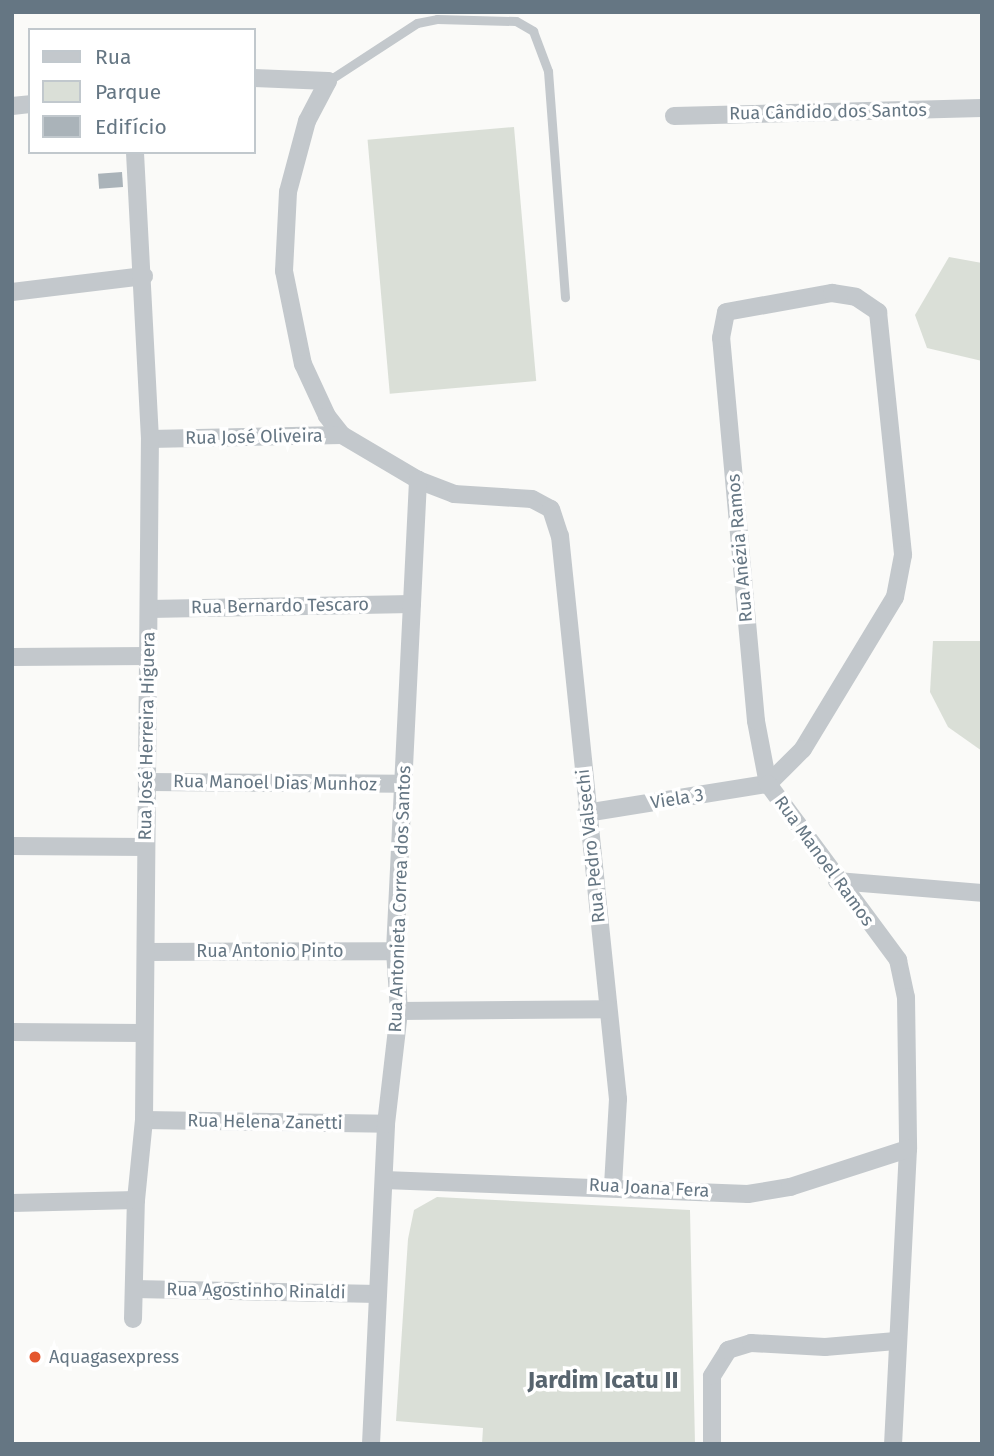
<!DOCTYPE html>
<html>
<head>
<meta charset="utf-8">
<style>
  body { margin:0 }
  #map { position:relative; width:994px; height:1456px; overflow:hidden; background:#fafaf8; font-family:"Fira Sans",sans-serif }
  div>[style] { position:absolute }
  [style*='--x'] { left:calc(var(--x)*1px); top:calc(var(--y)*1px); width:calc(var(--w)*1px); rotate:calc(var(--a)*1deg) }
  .green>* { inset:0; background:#dadfd7; transform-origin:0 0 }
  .building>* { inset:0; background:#aab3b9; transform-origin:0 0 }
  .service>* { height:9px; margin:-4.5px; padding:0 4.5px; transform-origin:4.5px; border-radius:4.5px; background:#c3c8cc }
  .minor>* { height:18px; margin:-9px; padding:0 9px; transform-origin:9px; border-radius:9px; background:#c3c8cc }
  .dots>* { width:19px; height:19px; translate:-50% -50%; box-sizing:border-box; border:4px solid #fff; border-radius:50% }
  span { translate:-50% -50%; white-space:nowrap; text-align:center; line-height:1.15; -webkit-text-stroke:7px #fff; paint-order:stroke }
  .street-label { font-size:18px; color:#657683 }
  .poi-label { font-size:18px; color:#657683 }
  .left { translate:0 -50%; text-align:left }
  .district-label { font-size:24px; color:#57646e; font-weight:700 }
  .frame { position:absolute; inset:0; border:14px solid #657683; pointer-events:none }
  .legend { position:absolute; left:28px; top:28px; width:228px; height:126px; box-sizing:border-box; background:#fff; border:2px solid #c1c8cd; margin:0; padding:9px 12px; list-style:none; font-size:21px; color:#657683 }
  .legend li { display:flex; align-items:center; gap:14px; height:35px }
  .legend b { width:35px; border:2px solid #c1c8cd }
</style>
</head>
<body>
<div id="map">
  <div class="green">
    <div style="left:514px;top:127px;width:255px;height:147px;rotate:85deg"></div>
    <div style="clip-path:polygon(949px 257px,982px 263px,982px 361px,927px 348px,915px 315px)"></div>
    <div style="clip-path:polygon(933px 641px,982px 641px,982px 751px,948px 727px,930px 692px)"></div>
    <div style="clip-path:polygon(437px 1197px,690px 1210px,695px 1444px,482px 1444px,483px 1428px,396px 1421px,408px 1239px,414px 1210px)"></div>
  </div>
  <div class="building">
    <div style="left:122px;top:172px;width:15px;height:24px;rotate:86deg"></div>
  </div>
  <div class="service">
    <div style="--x:328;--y:81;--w:106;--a:-33.1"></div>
    <div style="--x:417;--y:23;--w:20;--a:-11"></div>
    <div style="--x:437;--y:19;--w:79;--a:1.5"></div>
    <div style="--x:516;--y:21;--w:20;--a:30"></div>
    <div style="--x:533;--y:31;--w:43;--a:69.4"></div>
    <div style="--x:548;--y:71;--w:227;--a:85.7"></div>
  </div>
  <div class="minor">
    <div style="--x:254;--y:78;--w:74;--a:2.3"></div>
    <div style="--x:328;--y:81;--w:45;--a:117.7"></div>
    <div style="--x:307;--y:121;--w:73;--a:105"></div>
    <div style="--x:288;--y:192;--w:79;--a:92.9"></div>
    <div style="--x:284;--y:271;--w:95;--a:78.5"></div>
    <div style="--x:303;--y:364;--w:57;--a:65.2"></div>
    <div style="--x:327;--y:416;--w:24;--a:52"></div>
    <div style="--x:12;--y:106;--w:18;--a:-6"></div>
    <div style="--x:674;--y:116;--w:308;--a:-1.5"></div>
    <div style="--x:12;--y:292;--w:133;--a:-6.9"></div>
    <div style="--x:150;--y:439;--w:192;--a:-1.2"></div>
    <div style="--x:342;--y:435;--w:88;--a:30.6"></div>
    <div style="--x:418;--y:480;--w:39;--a:21"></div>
    <div style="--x:454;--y:494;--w:78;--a:3.7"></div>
    <div style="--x:532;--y:499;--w:21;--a:28"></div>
    <div style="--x:551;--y:509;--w:28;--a:72"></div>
    <div style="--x:560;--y:536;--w:566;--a:84.12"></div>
    <div style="--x:618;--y:1099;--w:86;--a:93.3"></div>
    <div style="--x:149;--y:609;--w:263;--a:-1.1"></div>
    <div style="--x:12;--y:657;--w:136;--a:-0.4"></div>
    <div style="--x:147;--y:782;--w:256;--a:0.4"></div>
    <div style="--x:586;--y:813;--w:184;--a:-9.1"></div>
    <div style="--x:768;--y:784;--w:64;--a:-100.8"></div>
    <div style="--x:756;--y:721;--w:385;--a:-95.2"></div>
    <div style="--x:721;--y:338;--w:26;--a:-79"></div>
    <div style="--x:726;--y:312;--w:108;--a:-10.2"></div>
    <div style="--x:832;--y:293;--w:24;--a:9"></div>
    <div style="--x:856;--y:297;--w:27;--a:34"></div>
    <div style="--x:878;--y:312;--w:244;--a:84.1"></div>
    <div style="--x:903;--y:555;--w:43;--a:100.8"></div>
    <div style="--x:895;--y:597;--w:178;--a:121.2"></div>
    <div style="--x:803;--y:749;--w:49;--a:135"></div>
    <div style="--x:768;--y:784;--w:219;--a:53.5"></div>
    <div style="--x:898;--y:960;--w:38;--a:78"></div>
    <div style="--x:906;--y:997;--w:152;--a:89.2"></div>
    <div style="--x:908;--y:1149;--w:295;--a:92.9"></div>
    <div style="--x:12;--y:846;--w:134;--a:0.4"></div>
    <div style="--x:837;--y:881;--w:145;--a:4.7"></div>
    <div style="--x:146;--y:952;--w:249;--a:-0.2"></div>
    <div style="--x:399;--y:1011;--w:209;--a:-0.5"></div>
    <div style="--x:12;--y:1032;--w:130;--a:0.4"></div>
    <div style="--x:144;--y:1120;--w:242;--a:0.9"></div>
    <div style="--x:384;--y:1180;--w:364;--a:2.2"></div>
    <div style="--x:748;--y:1194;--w:43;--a:-9.5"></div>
    <div style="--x:790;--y:1187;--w:124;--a:-17.9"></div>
    <div style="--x:12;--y:1203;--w:124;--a:-1.4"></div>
    <div style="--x:134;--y:1289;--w:244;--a:1.2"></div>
    <div style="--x:133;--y:1319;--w:119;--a:-88.6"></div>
    <div style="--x:136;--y:1200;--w:80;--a:-84.3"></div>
    <div style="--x:144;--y:1120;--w:681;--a:-89.5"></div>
    <div style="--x:150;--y:439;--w:287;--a:-93"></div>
    <div style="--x:371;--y:1444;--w:320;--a:-87.3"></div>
    <div style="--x:386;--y:1124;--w:114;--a:-83.4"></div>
    <div style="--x:399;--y:1011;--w:60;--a:-93.8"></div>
    <div style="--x:395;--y:951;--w:472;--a:-87.2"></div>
    <div style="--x:712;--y:1444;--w:68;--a:-90"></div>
    <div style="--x:712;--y:1376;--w:31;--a:-58"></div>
    <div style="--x:728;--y:1350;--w:24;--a:-17"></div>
    <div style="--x:751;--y:1343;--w:74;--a:3.1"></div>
    <div style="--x:825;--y:1347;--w:71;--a:-4.8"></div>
  </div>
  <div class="dots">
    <div style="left:35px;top:1357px;background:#e4572e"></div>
  </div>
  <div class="street-label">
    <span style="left:828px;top:112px;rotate:-1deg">Rua Cândido dos Santos</span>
    <span style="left:254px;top:437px;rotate:-1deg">Rua José Oliveira</span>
    <span style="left:740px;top:548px;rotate:-95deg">Rua Anézia Ramos</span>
    <span style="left:280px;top:606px;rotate:-1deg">Rua Bernardo Tescaro</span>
    <span style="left:147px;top:736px;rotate:-89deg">Rua José Herreira Higuera</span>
    <span style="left:275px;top:783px;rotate:1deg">Rua Manoel Dias Munhoz</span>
    <span style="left:677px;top:799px;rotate:-9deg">Viela 3</span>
    <span style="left:591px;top:846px;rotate:-96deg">Rua Pedro Valsechi</span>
    <span style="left:824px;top:861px;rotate:54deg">Rua Manoel Ramos</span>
    <span style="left:400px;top:899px;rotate:-88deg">Rua Antonieta Correa dos Santos</span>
    <span style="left:270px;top:951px">Rua Antonio Pinto</span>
    <span style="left:265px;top:1122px;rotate:1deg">Rua Helena Zanetti</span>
    <span style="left:649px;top:1188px;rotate:3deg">Rua Joana Fera</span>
    <span style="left:256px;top:1291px;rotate:1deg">Rua Agostinho Rinaldi</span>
  </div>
  <div class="poi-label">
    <span class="left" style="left:49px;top:1357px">Aquagasexpress</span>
  </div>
  <div class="district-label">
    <span style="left:603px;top:1381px">Jardim Icatu II</span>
  </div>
  <div class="frame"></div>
  <ul class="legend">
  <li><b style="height:9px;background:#c3c8cc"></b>Rua</li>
  <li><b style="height:19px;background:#dadfd7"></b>Parque</li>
  <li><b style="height:19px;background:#aab3b9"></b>Edifício</li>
  </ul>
</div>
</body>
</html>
